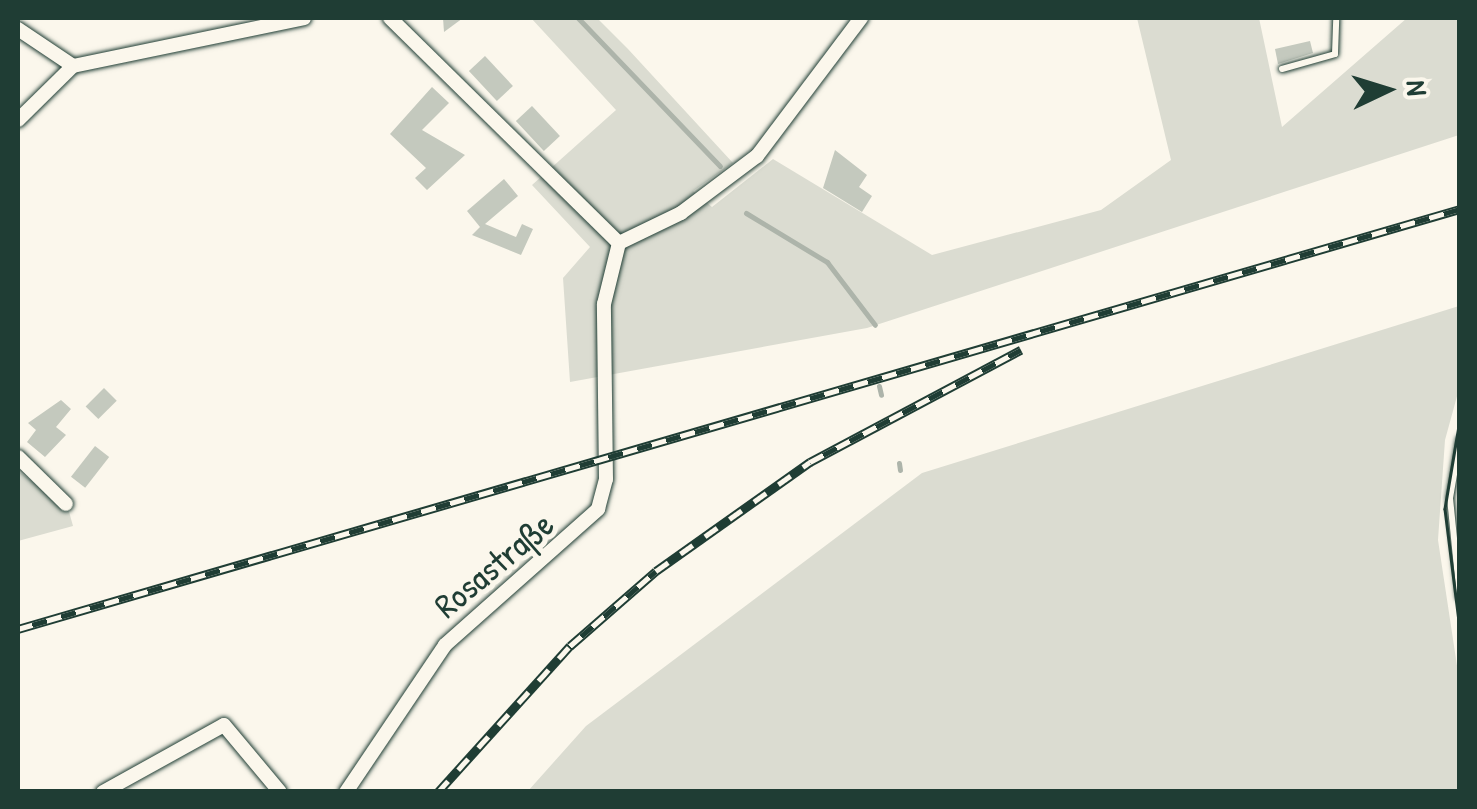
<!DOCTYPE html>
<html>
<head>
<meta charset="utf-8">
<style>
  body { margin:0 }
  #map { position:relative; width:1477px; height:809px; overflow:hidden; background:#fbf7ec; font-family:"Patrick Hand",sans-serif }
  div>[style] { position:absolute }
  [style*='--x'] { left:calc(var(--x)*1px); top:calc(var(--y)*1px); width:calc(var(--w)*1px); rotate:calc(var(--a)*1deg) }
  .green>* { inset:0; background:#dbdcd1 }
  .stream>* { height:5px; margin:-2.5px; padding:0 2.5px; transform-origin:2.5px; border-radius:2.5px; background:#adb4aa }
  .building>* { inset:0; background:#c4c9be; transform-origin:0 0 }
  .roads { filter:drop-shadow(0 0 2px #1f3d34) drop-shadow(0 0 2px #1f3d34) }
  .service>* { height:6px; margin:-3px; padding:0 3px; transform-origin:3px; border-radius:3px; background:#fbf7ec }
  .minor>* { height:14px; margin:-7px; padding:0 7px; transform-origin:7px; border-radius:7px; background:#fbf7ec }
  .tram>* { height:2.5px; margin:-1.25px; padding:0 1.25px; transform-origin:1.25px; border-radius:1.25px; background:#1f3d34 }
  .rail>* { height:9px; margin-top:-4.5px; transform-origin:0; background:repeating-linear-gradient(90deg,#fbf7ec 0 15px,#1f3d34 0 30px); box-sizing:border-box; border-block:2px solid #1f3d34 }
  span { translate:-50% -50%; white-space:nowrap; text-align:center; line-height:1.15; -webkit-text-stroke:10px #fbf7ec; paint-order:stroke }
  .street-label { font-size:35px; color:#1f3d34 }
  .frame { position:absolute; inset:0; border:20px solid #1f3d34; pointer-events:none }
  .north { position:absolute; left:1337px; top:40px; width:100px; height:100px; -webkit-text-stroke:8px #fbf7ec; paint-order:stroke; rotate:86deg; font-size:28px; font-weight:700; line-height:40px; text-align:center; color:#1f3d34 }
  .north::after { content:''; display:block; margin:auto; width:35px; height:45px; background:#1f3d34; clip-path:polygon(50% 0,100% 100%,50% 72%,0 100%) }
</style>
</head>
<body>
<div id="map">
  <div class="green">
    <div style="clip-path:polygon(531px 18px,597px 18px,628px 49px,733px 163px,693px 191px,712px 207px,773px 159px,932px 255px,1101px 210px,1171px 160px,1137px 18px,1259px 18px,1282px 127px,1407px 18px,1459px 18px,1459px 135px,867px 328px,570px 382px,563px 278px,590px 247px,532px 185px,616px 110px)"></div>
    <div style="clip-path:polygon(1459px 306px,1459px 389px,1445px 440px,1438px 540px,1459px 679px,1459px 791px,528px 791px,586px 726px,922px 473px)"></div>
    <div style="clip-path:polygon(18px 471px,68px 508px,73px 526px,18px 541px)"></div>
  </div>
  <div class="stream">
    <div style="--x:578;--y:18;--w:205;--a:46.2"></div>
    <div style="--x:746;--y:213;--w:95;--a:31.2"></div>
    <div style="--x:827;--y:262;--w:79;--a:52.7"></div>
    <div style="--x:879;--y:386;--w:9;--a:77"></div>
    <div style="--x:899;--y:463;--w:7;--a:82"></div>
  </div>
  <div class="building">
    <div style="clip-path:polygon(443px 18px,463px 18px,444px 32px)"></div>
    <div style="clip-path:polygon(1310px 41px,1313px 53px,1278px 64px,1275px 49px)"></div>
    <div style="left:485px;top:56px;width:41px;height:22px;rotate:47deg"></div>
    <div style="clip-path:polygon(432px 87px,449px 103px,422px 130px,465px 155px,427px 190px,415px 178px,426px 168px,390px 134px)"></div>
    <div style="left:532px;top:106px;width:41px;height:22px;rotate:47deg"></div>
    <div style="clip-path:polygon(835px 150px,867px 175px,859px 187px,872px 196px,862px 212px,823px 188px)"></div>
    <div style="clip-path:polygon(504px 179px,518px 196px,485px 224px,516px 237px,522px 224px,533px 229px,521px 255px,472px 235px,480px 227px,467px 211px)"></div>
    <div style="left:104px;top:388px;width:18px;height:26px;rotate:45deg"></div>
    <div style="clip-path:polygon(61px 400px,71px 409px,56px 427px,66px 435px,45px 457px,27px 442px,36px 430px,28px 423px)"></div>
    <div style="left:95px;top:446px;width:18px;height:39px;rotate:38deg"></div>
  </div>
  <div class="roads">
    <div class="service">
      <div style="--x:1282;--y:69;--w:55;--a:-15.8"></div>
      <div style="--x:1335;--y:54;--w:36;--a:-88"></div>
      <div style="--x:1460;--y:439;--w:60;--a:99.6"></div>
      <div style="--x:1450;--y:498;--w:100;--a:84.3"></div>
    </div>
    <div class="minor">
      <div style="--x:390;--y:18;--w:321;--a:44.5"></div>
      <div style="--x:18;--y:29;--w:66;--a:33.9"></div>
      <div style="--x:73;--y:66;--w:236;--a:-11.7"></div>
      <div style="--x:18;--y:120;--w:77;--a:-44.5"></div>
      <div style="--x:619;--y:243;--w:69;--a:-25.8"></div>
      <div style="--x:681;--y:213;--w:95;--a:-36.9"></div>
      <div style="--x:757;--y:156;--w:173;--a:-53"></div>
      <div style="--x:18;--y:457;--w:67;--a:44.4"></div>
      <div style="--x:103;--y:792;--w:138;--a:-29"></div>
      <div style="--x:224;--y:725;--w:87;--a:50.1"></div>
      <div style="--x:346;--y:792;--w:177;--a:-56"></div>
      <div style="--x:445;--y:645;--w:205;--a:-41.6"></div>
      <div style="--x:598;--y:509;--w:31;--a:-75"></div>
      <div style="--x:606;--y:479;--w:175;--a:-90.7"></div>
      <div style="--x:604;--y:304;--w:63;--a:-76.2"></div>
    </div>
  </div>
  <div class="tram">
    <div style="--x:1460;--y:420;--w:90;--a:99.6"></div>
    <div style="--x:1445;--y:509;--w:121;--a:82.9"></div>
  </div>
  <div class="rail">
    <div style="--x:18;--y:629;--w:1502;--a:-16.24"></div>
    <div style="--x:438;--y:792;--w:197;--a:-47.9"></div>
    <div style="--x:570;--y:646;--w:114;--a:-41.1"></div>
    <div style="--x:656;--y:571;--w:189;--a:-35.3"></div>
    <div style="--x:810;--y:462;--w:239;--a:-28"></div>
  </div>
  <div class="street-label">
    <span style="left:494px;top:565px;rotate:-40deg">Rosastraße</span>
  </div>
  <div class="frame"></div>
  <div class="north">N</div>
</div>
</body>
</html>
